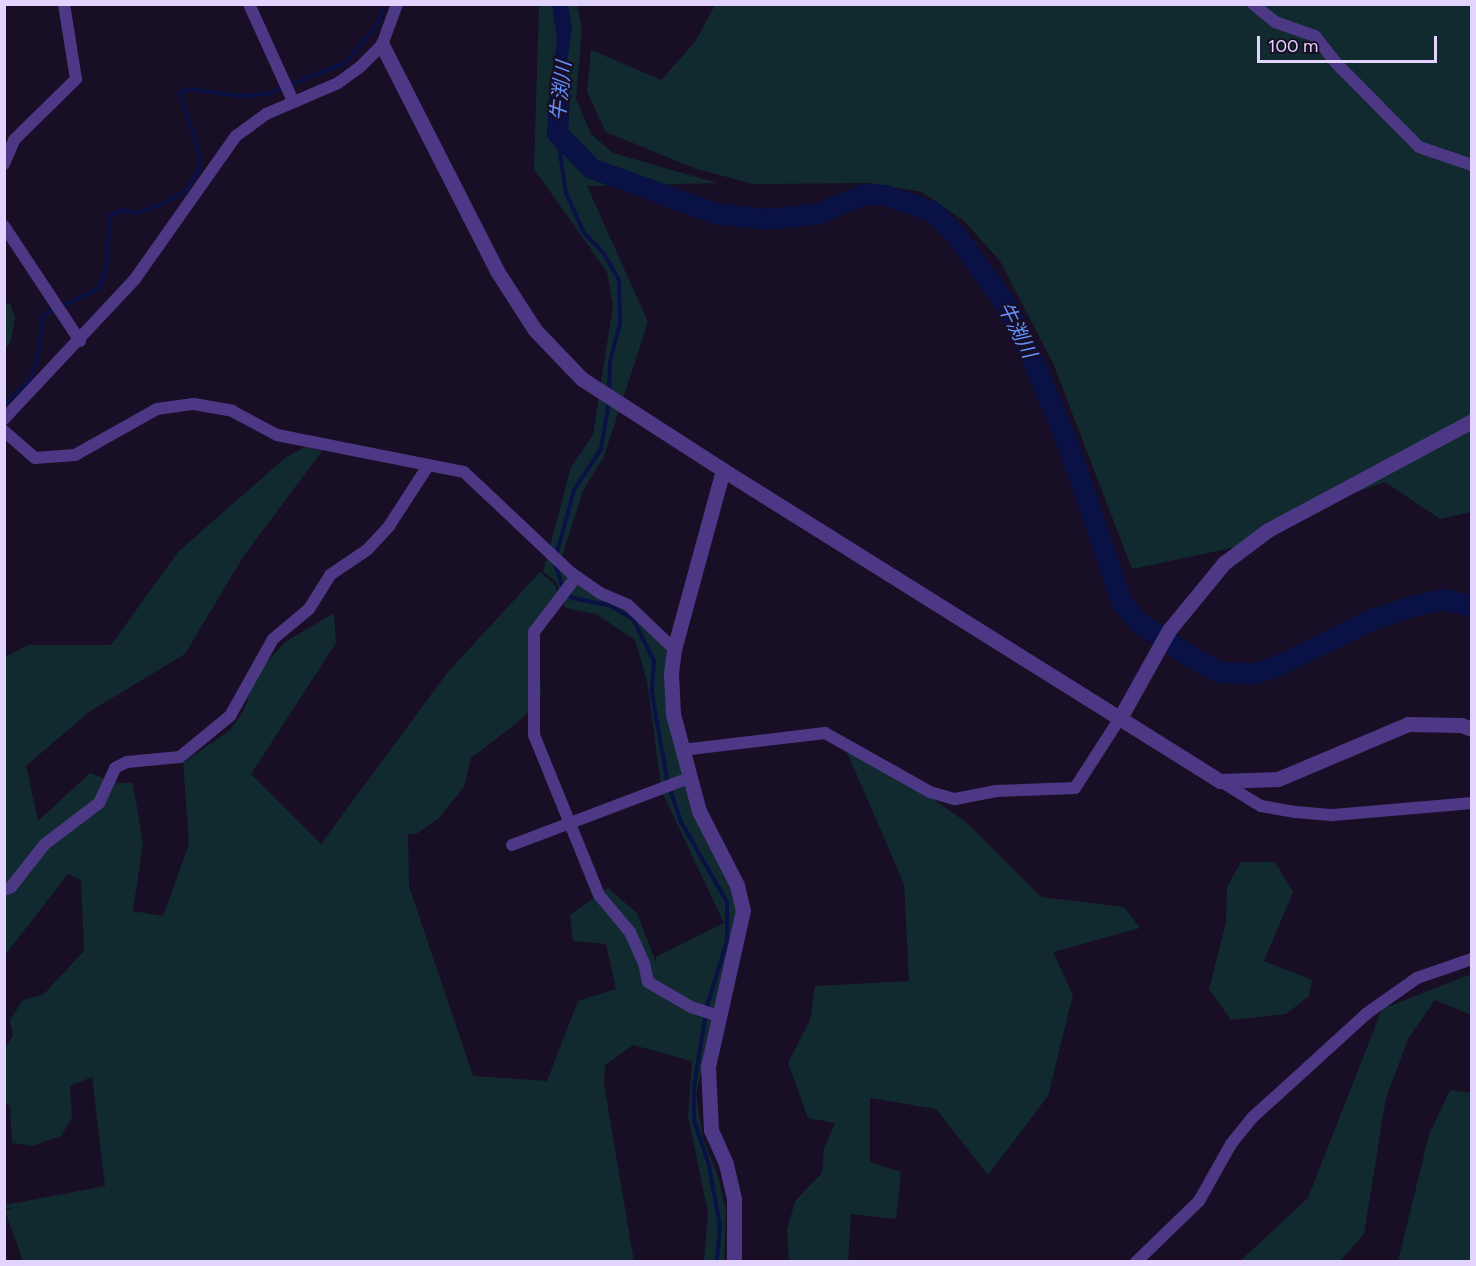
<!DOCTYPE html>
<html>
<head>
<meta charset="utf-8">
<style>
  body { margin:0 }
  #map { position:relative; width:1476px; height:1266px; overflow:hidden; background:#180e26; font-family:Figtree,"Noto Sans JP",sans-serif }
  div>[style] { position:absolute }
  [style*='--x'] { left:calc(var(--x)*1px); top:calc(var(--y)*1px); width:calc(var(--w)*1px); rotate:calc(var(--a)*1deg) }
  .green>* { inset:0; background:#112a30 }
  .water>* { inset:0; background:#091145 }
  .stream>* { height:4px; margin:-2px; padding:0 2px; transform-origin:2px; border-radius:2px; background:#091145 }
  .river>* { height:21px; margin:-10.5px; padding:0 10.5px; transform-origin:10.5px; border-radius:10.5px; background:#091145 }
  .minor>* { height:12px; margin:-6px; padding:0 6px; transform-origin:6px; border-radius:6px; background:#4d3886 }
  .tertiary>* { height:15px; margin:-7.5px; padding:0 7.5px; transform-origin:7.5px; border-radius:7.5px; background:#4d3886 }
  span { translate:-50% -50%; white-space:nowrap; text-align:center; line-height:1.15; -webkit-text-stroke:4.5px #180e26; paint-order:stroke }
  .water-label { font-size:20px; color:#6192ff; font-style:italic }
  .frame { position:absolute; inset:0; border:6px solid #e2d3ff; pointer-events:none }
  .scale { position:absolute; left:1257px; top:36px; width:180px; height:27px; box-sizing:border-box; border:3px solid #e2d3ff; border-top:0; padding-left:8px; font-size:18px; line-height:21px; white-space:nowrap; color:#e2d3ff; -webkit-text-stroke:4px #180e26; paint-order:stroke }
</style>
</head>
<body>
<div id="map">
  <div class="green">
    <div style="clip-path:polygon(539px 5px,577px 5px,582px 29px,576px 99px,591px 134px,613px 153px,717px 183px,587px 186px,648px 322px,604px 456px,583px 491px,562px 556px,565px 572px,628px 609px,666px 648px,668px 714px,736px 896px,740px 911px,696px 1094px,703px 1138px,719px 1179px,726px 1213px,724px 1261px,704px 1261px,708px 1213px,688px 1116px,692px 1061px,633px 1045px,605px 1065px,604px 1084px,634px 1261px,23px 1261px,5px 1211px,15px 1207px,5px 1209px,5px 1205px,105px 1186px,92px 1077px,70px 1086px,72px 1118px,61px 1136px,32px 1146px,12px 1143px,10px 1105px,5px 1104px,5px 1048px,13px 1036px,10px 1020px,23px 1000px,43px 995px,84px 951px,81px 880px,68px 874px,5px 955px,5px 657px,28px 645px,111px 645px,178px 552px,285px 458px,305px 447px,322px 451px,243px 557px,185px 654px,89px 712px,26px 766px,38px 821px,90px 773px,117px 783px,133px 783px,143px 843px,133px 911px,163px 916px,189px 844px,183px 763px,230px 730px,243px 712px,257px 673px,285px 642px,334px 613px,336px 643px,251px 774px,321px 844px,447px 673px,540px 572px,555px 585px,561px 603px,538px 633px,541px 696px,523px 718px,471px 758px,464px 787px,439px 818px,418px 833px,408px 834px,409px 886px,473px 1076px,547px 1081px,578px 1001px,616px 989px,606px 944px,573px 941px,570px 915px,608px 888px,637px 913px,656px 962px,656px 957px,724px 923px,662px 792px,647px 681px,635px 640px,596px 614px,565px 608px,556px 581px,543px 572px,571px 467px,593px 435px,613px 305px,607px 272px,534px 169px)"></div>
    <div style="clip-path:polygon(715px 5px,1471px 5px,1471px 512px,1440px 519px,1385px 482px,1283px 519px,1246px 545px,1132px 569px,1053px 363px,1000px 261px,964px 221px,922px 192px,869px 183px,753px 184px,694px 168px,606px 132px,587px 92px,591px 50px,661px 80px,695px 42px)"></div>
    <div style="clip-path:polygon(10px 303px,15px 318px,11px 341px,5px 349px,5px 305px)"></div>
    <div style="clip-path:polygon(843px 743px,875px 759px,966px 822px,1041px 897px,1124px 907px,1140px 928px,1053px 952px,1073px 995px,1048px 1096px,988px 1175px,936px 1109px,870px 1098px,870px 1162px,901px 1172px,896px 1219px,851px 1214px,848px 1261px,789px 1261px,787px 1230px,795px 1201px,822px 1173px,824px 1149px,835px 1123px,808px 1118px,788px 1063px,810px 1020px,815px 986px,909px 981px,904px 884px)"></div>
    <div style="clip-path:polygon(1241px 862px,1275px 862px,1293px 892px,1264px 961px,1312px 980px,1309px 996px,1286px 1014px,1231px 1020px,1209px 989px,1226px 922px,1227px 887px)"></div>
    <div style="clip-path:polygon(1471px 974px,1471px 1015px,1435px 1000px,1408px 1039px,1386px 1098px,1364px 1234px,1340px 1261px,1239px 1262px,1308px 1198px,1382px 1009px)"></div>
    <div style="clip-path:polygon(1450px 1090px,1471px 1093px,1471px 1261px,1398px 1261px,1429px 1135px)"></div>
  </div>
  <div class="water">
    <div style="clip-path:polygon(552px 5px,568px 5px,572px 28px,557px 133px,550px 103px,557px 39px)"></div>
  </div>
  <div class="stream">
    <div style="--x:557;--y:133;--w:61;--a:81.5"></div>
    <div style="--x:566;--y:193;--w:44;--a:65.8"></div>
    <div style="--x:584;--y:233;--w:29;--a:46"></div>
    <div style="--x:604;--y:254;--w:30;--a:60"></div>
    <div style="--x:619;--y:280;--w:44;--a:88.7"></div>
    <div style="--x:620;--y:324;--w:39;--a:105"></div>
    <div style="--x:610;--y:362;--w:28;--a:92"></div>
    <div style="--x:4;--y:405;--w:35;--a:-44"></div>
    <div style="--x:29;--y:381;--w:21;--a:-67"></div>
    <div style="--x:37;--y:362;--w:47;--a:-82.7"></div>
    <div style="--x:43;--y:315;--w:62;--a:-25.7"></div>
    <div style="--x:99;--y:288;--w:20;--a:-70"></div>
    <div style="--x:106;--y:269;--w:53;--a:-85.7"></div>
    <div style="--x:110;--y:216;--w:13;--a:-27"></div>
    <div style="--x:122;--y:210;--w:17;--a:10"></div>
    <div style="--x:139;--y:213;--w:29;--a:-22"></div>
    <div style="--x:166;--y:202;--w:24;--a:-30"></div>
    <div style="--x:187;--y:190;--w:25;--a:-61"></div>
    <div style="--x:199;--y:168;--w:16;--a:-90"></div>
    <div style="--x:199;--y:152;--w:62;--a:-107.9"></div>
    <div style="--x:180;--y:93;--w:11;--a:-22"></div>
    <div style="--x:190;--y:89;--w:49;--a:8.1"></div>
    <div style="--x:239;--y:96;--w:28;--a:-4"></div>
    <div style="--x:267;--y:94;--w:84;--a:-21.7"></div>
    <div style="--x:345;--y:63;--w:50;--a:-49.9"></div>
    <div style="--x:377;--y:25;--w:22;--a:-69"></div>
    <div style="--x:556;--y:556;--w:68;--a:-74.7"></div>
    <div style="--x:574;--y:490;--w:49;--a:-56.6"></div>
    <div style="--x:601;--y:449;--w:49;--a:-80.5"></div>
    <div style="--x:555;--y:563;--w:27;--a:73"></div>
    <div style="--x:563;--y:589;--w:13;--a:45"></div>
    <div style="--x:572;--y:598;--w:38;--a:11"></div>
    <div style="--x:609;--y:605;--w:28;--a:30"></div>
    <div style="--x:633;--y:619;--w:47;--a:63.4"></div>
    <div style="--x:654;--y:661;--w:32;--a:94"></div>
    <div style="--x:652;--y:693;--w:88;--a:80.2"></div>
    <div style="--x:667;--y:780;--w:44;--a:71.6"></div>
    <div style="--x:681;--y:822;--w:92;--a:60.1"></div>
    <div style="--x:727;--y:902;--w:39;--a:90"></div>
    <div style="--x:727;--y:941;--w:68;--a:107.1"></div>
    <div style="--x:707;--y:1006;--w:82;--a:99.1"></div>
    <div style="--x:694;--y:1087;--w:33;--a:90"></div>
    <div style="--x:694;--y:1120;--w:47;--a:71.6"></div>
    <div style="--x:709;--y:1165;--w:62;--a:79.8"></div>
    <div style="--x:720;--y:1226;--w:36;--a:95"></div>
  </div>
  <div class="river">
    <div style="--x:559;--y:97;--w:36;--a:93"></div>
    <div style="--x:557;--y:133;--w:49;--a:45.8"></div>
    <div style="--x:591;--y:168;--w:132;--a:19.9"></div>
    <div style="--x:715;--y:213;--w:53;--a:6.5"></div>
    <div style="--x:768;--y:219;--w:50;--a:-6.8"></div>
    <div style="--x:818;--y:213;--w:50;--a:-22.4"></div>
    <div style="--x:864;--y:194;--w:21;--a:3"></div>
    <div style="--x:885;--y:195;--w:50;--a:18.8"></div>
    <div style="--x:932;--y:211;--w:33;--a:45"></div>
    <div style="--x:955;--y:234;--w:85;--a:54.1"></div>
    <div style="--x:1005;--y:303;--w:59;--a:63.9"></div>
    <div style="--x:1031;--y:356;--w:96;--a:67.4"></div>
    <div style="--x:1068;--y:445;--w:165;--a:71.2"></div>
    <div style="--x:1121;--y:601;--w:26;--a:51"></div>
    <div style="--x:1137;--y:621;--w:65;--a:33.7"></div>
    <div style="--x:1191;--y:657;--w:32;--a:28"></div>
    <div style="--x:1219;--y:672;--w:34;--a:2"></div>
    <div style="--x:1253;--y:673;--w:20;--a:-15"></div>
    <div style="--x:1272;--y:668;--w:109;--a:-26.1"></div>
    <div style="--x:1370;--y:620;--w:43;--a:-18.9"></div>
    <div style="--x:1411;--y:606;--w:34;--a:-12"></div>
    <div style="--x:1444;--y:599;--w:29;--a:14"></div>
  </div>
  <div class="minor">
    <div style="--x:249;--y:4;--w:107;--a:65.6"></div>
    <div style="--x:1253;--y:4;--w:28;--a:39"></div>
    <div style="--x:1275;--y:22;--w:42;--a:19.3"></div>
    <div style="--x:1315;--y:36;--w:34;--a:52"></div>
    <div style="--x:1336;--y:63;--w:118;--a:45.3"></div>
    <div style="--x:1419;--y:147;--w:56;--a:18.8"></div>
    <div style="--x:4;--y:164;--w:26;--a:-67"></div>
    <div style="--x:14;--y:140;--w:87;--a:-44.5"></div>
    <div style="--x:76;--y:79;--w:76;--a:-99.1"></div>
    <div style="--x:4;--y:226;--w:138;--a:56.5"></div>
    <div style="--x:4;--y:419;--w:192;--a:-46.9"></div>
    <div style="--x:135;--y:279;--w:175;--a:-54.8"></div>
    <div style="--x:236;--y:136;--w:37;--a:-36"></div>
    <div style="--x:266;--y:114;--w:78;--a:-23.3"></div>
    <div style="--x:338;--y:83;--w:27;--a:-36"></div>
    <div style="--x:360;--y:67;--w:31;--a:-45"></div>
    <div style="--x:382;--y:45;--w:44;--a:-69.9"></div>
    <div style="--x:4;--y:431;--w:41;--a:41.1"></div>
    <div style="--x:35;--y:458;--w:40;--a:-4.3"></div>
    <div style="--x:75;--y:455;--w:94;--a:-29.3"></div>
    <div style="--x:157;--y:409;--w:37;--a:-8"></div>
    <div style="--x:194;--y:404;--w:39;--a:10"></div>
    <div style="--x:232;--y:411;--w:51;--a:28.1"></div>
    <div style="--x:277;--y:435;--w:191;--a:11.2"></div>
    <div style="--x:464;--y:472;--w:146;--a:43.3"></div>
    <div style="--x:570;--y:572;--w:37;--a:35"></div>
    <div style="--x:600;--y:593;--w:30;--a:23"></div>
    <div style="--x:628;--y:605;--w:64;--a:43.7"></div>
    <div style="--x:576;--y:577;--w:69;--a:127.4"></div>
    <div style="--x:534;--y:632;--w:103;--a:90"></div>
    <div style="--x:534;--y:735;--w:173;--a:67.9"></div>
    <div style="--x:599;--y:895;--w:48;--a:50"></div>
    <div style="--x:630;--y:932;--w:34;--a:66"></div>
    <div style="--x:644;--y:963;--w:19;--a:78"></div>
    <div style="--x:648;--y:982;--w:50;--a:30.2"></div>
    <div style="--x:691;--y:1007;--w:29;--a:18"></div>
    <div style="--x:682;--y:750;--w:144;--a:-6.8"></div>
    <div style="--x:825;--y:733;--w:120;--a:29.3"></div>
    <div style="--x:930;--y:792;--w:26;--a:16"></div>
    <div style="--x:955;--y:799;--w:42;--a:-11"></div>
    <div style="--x:996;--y:791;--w:79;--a:-2.2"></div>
    <div style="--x:1075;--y:788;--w:83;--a:-57.3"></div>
    <div style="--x:1220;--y:781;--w:48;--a:31.4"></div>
    <div style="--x:1261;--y:806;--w:36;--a:10"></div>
    <div style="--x:1296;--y:812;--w:37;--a:5"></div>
    <div style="--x:1333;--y:815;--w:140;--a:-4.9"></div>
    <div style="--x:512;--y:845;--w:189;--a:-20.7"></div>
    <div style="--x:4;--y:890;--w:8;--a:-23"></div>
    <div style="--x:11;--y:887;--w:55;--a:-51.7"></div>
    <div style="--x:45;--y:844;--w:68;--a:-37.2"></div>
    <div style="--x:99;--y:803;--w:38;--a:-65"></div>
    <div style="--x:115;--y:768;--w:13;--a:-27"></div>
    <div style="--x:127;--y:762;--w:53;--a:-5.4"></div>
    <div style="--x:180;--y:757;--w:65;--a:-39.4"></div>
    <div style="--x:230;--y:716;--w:88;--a:-60.8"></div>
    <div style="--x:273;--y:639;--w:47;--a:-39.8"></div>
    <div style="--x:309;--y:609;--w:40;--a:-58"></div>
    <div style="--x:330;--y:575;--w:45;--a:-34"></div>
    <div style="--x:367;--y:550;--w:33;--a:-47"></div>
    <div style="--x:389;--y:526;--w:72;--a:-57"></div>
    <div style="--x:1136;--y:1262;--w:88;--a:-44.1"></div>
    <div style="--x:1199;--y:1201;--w:65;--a:-60.7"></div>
    <div style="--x:1231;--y:1144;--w:35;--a:-51"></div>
    <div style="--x:1253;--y:1117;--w:153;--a:-42.3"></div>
    <div style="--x:1366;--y:1014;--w:62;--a:-35.2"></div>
    <div style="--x:1417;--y:978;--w:58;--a:-19.1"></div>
  </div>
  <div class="tertiary">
    <div style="--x:382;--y:45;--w:254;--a:63"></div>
    <div style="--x:497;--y:271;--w:70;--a:57.2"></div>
    <div style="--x:535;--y:330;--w:68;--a:46.2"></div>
    <div style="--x:582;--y:379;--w:168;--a:32.8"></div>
    <div style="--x:723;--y:470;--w:586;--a:32.04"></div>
    <div style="--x:1220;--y:781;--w:58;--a:-2"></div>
    <div style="--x:1278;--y:779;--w:141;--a:-22.9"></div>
    <div style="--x:1408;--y:724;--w:53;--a:1.1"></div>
    <div style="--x:1461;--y:725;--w:12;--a:20"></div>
    <div style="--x:723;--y:470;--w:186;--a:105.3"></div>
    <div style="--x:674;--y:649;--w:25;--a:97"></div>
    <div style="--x:671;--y:674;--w:40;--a:87.1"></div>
    <div style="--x:673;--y:714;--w:100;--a:75"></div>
    <div style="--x:699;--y:811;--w:83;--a:62.8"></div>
    <div style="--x:737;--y:885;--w:26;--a:77"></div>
    <div style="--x:743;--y:910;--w:161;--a:102.6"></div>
    <div style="--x:708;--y:1067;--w:63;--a:87.3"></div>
    <div style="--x:711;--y:1130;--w:37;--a:66"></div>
    <div style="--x:726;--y:1164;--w:37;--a:77"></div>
    <div style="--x:734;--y:1200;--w:62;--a:90"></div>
    <div style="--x:1120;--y:718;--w:101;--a:-60.9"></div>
    <div style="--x:1169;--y:630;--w:87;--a:-50.6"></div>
    <div style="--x:1224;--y:563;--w:55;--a:-36.9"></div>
    <div style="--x:1268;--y:530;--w:231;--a:-28.1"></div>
  </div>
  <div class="water-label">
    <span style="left:561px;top:91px;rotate:-84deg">牛渕川</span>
    <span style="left:1017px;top:330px;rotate:63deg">牛渕川</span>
  </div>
  <div class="frame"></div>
  <div class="scale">100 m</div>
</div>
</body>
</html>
